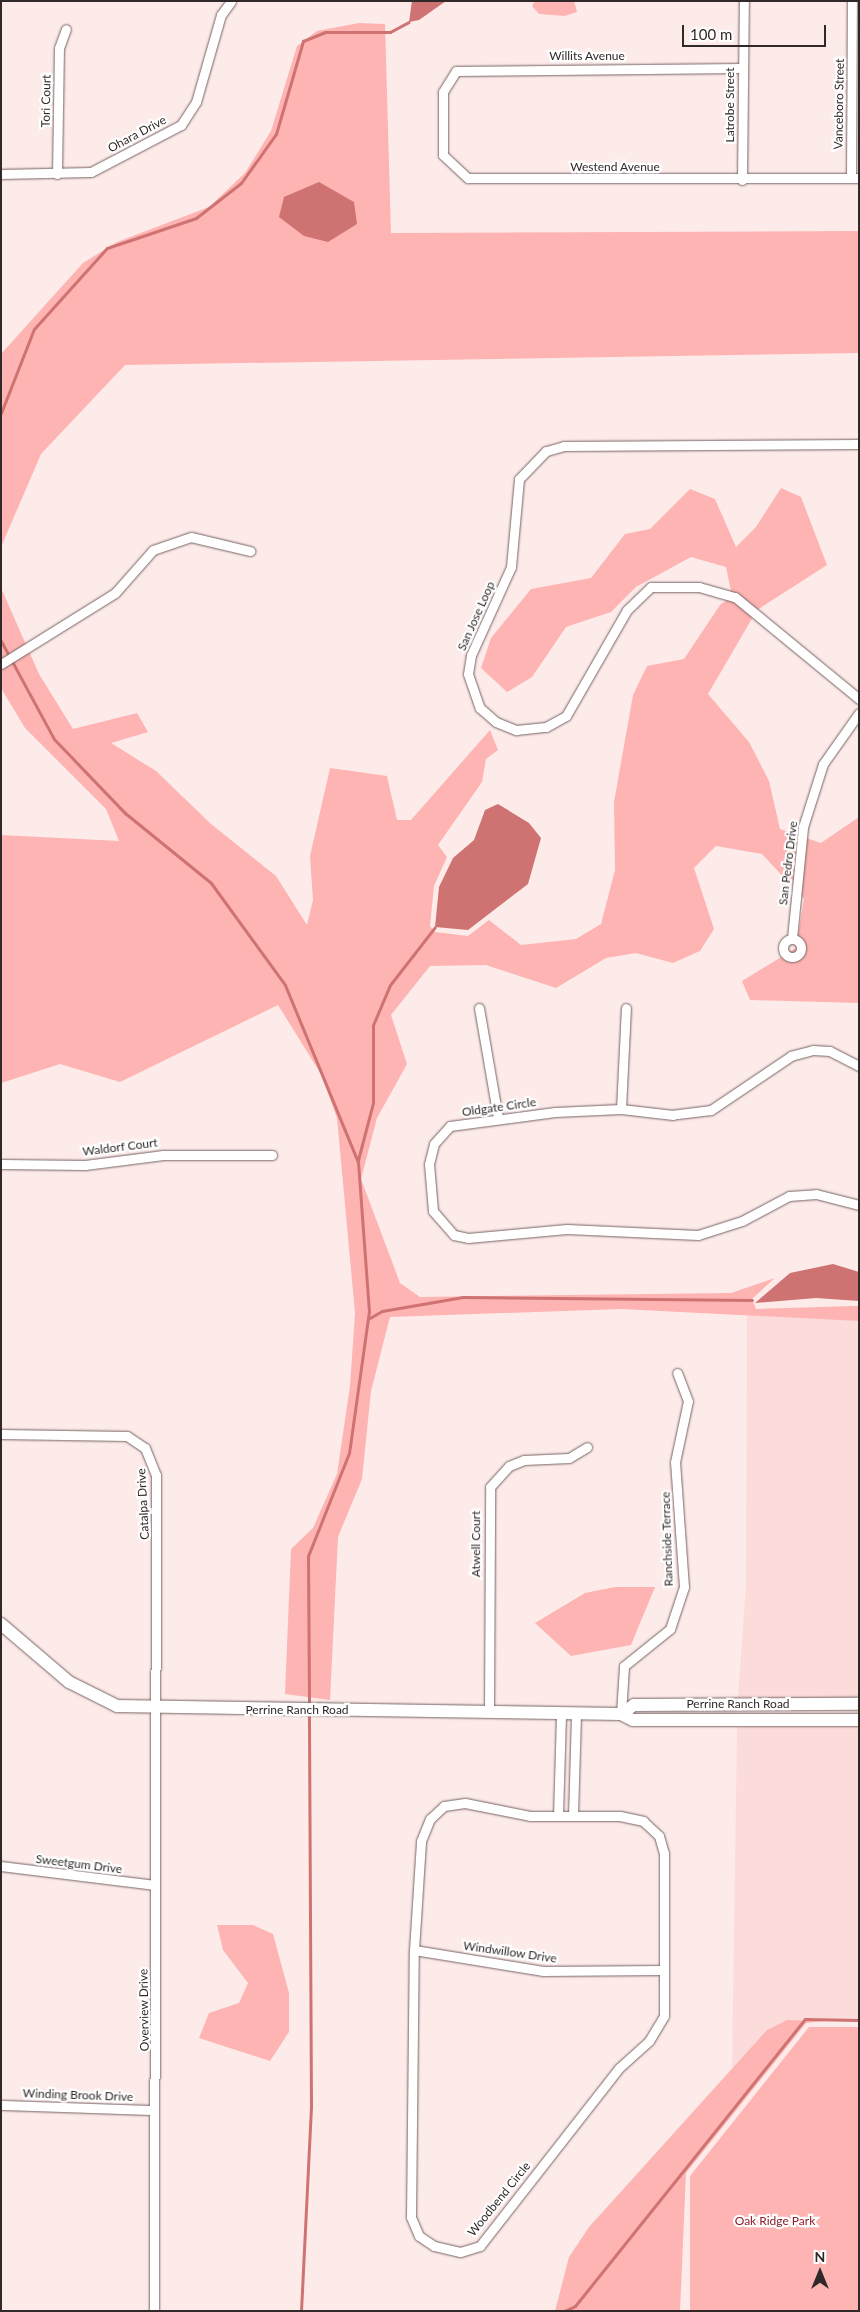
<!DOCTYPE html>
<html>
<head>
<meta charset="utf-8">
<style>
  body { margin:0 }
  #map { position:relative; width:860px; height:2312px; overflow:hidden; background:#fdebea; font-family:Lato,sans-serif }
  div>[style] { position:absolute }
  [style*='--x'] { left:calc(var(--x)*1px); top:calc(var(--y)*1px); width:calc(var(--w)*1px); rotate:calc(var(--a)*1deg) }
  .built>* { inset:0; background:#fbdcdb }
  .green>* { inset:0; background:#feb4b2 }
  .water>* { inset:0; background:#cf7272 }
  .stream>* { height:3px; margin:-1.5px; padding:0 1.5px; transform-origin:1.5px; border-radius:1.5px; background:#cf7272 }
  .roads { filter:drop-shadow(0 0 1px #766362) drop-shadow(0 0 1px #766362) }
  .street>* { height:9px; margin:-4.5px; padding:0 4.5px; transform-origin:4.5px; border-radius:4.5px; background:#fff }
  .street>.ring { margin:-4.5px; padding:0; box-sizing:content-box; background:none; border:9px solid #fff; border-radius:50% }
  .secondary>* { height:12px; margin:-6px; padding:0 6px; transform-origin:6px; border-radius:6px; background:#fff }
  span { translate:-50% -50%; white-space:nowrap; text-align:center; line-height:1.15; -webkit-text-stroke:4.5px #fff; paint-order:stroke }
  .street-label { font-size:12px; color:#312929 }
  .park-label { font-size:12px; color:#8d1d29 }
  .frame { position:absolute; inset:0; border:2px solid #312929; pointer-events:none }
  .north { position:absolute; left:795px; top:2247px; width:50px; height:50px; -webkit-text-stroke:4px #fff; paint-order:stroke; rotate:0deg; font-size:14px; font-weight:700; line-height:20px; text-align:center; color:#312929 }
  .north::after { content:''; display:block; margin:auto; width:18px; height:22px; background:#312929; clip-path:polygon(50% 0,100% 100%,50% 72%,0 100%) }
  .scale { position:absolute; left:682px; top:25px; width:144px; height:22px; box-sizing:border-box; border:2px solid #312929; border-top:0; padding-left:6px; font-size:15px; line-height:18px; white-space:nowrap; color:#312929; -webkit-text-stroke:4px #fff; paint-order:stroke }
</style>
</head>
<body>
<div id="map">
  <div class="built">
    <div style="clip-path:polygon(747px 1312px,859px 1321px,859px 1699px,738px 1698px,746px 1585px)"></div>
    <div style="clip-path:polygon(737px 1726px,859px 1726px,859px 2021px,787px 2020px,767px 2030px,732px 2069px)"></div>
  </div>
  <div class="green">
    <div style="clip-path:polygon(535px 1px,574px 1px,577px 12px,565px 16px,539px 14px,532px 6px)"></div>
    <div style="clip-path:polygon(359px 23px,385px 24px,391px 233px,859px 231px,859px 353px,125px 365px,41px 454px,1px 547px,1px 354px,83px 263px,117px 242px,209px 207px,245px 173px,271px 131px,297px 46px,317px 31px)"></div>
    <div style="clip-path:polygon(781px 488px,801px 497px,827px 565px,757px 610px,708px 694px,749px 742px,769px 781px,780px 829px,821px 843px,859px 817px,859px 1003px,750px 1000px,742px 981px,796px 948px,804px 899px,762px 854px,716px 846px,694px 868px,714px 929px,700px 951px,673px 963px,636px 953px,606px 958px,556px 988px,486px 965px,430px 966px,391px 1015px,407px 1064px,377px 1118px,361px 1179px,400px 1283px,420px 1297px,731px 1293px,775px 1278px,752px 1299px,756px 1309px,852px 1306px,859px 1306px,859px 1321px,621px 1309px,390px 1317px,371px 1391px,362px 1479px,338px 1537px,330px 1700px,285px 1694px,291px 1549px,313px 1528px,337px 1474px,350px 1386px,355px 1313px,337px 1118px,321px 1074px,278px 1005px,120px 1082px,60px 1064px,1px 1083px,1px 835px,119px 841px,106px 809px,25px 728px,1px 688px,1px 588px,39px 674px,73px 729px,137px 713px,148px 732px,111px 743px,156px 771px,211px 824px,276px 876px,307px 925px,313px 900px,310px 856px,330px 768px,387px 776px,397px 820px,411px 820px,490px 730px,498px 750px,486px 759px,482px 782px,438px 845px,447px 857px,434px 886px,430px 926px,435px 932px,468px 936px,489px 920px,521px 945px,576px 939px,601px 924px,615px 870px,614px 802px,633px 695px,647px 666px,684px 659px,720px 605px,732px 596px,726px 567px,691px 557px,636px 587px,611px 612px,566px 627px,532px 677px,507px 692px,481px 668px,491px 638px,531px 589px,591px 578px,625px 534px,650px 529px,690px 489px,715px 499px,736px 547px,756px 527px)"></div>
    <div style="clip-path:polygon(615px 1587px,655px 1587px,631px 1645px,571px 1656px,535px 1623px,585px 1593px)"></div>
    <div style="clip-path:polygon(217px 1925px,253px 1925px,273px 1934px,289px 1993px,289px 2032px,270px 2061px,199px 2038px,209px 2013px,239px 2003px,248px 1983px,223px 1950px)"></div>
    <div style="clip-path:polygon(787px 2020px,824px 2021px,806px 2023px,686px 2173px,680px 2311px,555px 2311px,569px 2257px,589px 2227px,767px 2030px)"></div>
    <div style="clip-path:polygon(809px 2027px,859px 2027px,859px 2311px,690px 2311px,690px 2176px)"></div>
  </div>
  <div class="water">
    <div style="clip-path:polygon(412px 1px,446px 1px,419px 20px,409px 22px)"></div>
    <div style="clip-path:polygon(319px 182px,354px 202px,357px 224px,328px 242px,304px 236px,279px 217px,284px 197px)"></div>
    <div style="clip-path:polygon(498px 804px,529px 823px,541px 838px,528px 884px,468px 930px,435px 927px,439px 887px,453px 858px,474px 840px,485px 810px)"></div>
    <div style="clip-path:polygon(833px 1264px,859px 1272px,859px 1301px,816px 1298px,755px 1303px,790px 1273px)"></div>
  </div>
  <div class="stream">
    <div style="--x:1;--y:413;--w:90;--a:-68.6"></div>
    <div style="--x:34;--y:329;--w:109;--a:-48"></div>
    <div style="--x:107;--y:248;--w:94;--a:-18.6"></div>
    <div style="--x:196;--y:218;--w:57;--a:-37.9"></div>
    <div style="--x:241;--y:183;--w:60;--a:-54.5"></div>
    <div style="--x:276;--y:134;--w:97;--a:-73.8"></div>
    <div style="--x:303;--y:41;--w:24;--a:-22"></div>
    <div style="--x:325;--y:32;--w:65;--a:0"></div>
    <div style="--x:390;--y:32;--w:21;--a:-28"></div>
    <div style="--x:1;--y:641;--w:111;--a:61.6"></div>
    <div style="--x:54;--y:739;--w:103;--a:46.2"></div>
    <div style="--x:125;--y:813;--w:111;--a:39.1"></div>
    <div style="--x:211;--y:883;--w:126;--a:54"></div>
    <div style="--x:285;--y:985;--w:191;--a:67.6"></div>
    <div style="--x:358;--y:1162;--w:149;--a:85.8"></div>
    <div style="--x:369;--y:1311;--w:143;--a:98"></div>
    <div style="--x:349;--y:1453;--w:111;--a:111.7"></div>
    <div style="--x:308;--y:1556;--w:151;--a:89.6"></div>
    <div style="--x:358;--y:1160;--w:59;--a:-75.3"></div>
    <div style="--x:373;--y:1103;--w:78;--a:-90"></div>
    <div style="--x:373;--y:1025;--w:43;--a:-67"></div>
    <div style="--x:390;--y:985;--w:73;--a:-52.2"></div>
    <div style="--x:368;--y:1319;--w:16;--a:-30"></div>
    <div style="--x:382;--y:1311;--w:82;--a:-9.8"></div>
    <div style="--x:463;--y:1297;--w:289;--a:0.6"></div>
    <div style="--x:301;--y:2311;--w:204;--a:-87.2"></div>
    <div style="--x:311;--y:2107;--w:394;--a:-90.3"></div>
    <div style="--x:564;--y:2311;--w:12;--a:-24"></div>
    <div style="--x:575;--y:2306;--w:368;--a:-51.3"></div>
    <div style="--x:805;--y:2019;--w:54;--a:1.1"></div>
  </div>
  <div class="roads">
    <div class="street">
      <div style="--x:742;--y:68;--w:286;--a:179.4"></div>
      <div style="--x:456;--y:71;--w:25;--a:122"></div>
      <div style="--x:443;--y:92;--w:63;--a:90"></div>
      <div style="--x:443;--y:155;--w:34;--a:43"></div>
      <div style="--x:468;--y:178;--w:391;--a:0"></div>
      <div style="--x:1;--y:174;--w:90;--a:-1.3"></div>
      <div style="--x:91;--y:172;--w:102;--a:-27.6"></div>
      <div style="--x:181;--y:125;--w:27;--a:-57"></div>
      <div style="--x:196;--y:102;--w:91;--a:-74"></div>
      <div style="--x:221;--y:15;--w:17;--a:-54"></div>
      <div style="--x:57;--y:174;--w:126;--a:-89.1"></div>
      <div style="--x:59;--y:48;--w:20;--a:-70"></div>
      <div style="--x:851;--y:178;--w:177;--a:-89.7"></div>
      <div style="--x:742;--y:180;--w:179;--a:-89.4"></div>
      <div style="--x:859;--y:444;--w:295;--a:179.6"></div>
      <div style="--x:564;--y:446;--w:19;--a:164"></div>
      <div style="--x:546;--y:451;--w:39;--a:134"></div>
      <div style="--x:519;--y:479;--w:88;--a:95.2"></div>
      <div style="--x:511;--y:567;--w:97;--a:114.4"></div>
      <div style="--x:471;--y:655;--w:19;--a:99"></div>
      <div style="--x:468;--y:674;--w:36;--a:71"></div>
      <div style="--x:480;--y:708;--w:21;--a:41"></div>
      <div style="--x:496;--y:722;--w:22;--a:22"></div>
      <div style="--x:516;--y:730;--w:30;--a:-6"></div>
      <div style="--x:546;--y:727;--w:23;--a:-29"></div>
      <div style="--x:566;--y:716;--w:122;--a:-60.1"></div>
      <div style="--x:627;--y:610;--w:33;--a:-44"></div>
      <div style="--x:651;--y:587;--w:48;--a:0"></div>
      <div style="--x:699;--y:587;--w:37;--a:16"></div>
      <div style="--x:735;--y:597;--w:161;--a:39.4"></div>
      <div style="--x:1;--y:664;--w:134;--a:-31.9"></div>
      <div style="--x:115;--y:593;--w:57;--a:-48.5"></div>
      <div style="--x:153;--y:550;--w:40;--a:-18.9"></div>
      <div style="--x:191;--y:537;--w:61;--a:13.3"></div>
      <div style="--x:792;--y:938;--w:112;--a:-84.3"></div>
      <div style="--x:803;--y:827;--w:66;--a:-72.4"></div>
      <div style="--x:823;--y:764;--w:62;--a:-54.8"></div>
      <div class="ring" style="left:783px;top:939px;width:9px;height:9px"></div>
      <div style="--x:479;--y:1008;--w:112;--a:80.2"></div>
      <div style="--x:859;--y:1066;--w:33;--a:-153"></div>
      <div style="--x:830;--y:1051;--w:17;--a:-177"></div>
      <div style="--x:813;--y:1050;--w:23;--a:165"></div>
      <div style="--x:791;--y:1056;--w:97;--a:146"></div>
      <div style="--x:711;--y:1110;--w:38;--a:173"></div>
      <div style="--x:673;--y:1115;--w:52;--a:-173.4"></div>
      <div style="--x:621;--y:1109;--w:66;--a:177.4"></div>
      <div style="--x:555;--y:1112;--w:106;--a:172.4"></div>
      <div style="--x:450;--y:1126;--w:24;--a:132"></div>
      <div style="--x:434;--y:1144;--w:21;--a:104"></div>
      <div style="--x:429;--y:1164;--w:47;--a:85.1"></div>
      <div style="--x:433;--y:1211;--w:32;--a:49"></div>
      <div style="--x:454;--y:1235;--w:14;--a:12"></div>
      <div style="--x:468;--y:1238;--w:99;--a:-5.2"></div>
      <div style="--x:567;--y:1229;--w:131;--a:2.6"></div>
      <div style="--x:698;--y:1235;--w:46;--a:-17.7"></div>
      <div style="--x:742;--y:1221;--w:53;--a:-28"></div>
      <div style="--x:789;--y:1196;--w:27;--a:-4"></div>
      <div style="--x:816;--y:1194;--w:44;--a:14.3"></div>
      <div style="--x:621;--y:1109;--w:101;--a:-87.2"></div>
      <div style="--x:1;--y:1164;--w:84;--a:0.7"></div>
      <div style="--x:85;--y:1165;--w:79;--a:-7.3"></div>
      <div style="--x:163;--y:1155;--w:109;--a:0"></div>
      <div style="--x:1;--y:1434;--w:126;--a:0.9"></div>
      <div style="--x:127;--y:1436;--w:22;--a:34"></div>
      <div style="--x:145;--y:1448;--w:29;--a:68"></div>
      <div style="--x:156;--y:1475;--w:836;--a:90.14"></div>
      <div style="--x:489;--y:1712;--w:225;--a:-89.7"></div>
      <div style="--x:490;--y:1487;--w:28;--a:-48"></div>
      <div style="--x:509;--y:1466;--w:16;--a:-22"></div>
      <div style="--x:524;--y:1460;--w:45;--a:-2.5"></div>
      <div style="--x:569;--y:1458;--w:21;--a:-31"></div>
      <div style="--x:621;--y:1714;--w:48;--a:-86.4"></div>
      <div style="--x:624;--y:1666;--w:59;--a:-38.8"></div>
      <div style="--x:670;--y:1629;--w:44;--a:-71.6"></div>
      <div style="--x:684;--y:1587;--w:125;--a:-94.1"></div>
      <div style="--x:675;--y:1462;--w:62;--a:-78"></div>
      <div style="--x:688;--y:1401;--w:30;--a:-111"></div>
      <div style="--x:465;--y:1803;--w:66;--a:11.3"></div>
      <div style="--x:530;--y:1816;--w:90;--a:0"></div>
      <div style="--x:620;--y:1816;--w:24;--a:12"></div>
      <div style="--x:643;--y:1821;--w:22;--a:43"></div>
      <div style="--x:659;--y:1836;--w:18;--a:74"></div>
      <div style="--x:664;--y:1853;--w:163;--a:90"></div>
      <div style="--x:664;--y:2016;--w:29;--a:121"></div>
      <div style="--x:649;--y:2041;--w:40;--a:138"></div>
      <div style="--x:619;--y:2068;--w:226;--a:128"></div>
      <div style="--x:480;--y:2246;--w:21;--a:163"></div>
      <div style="--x:460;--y:2252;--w:27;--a:-167"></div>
      <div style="--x:434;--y:2246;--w:18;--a:-146"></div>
      <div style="--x:419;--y:2236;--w:21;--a:-113"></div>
      <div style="--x:411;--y:2217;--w:267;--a:-89.4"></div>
      <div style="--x:414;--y:1950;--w:109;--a:-86.3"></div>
      <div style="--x:421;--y:1841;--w:24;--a:-68"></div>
      <div style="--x:430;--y:1819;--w:19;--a:-43"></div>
      <div style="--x:444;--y:1806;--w:21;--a:-8"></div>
      <div style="--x:558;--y:1816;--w:103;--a:-88.3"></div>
      <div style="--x:573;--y:1816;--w:103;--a:-88.3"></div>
      <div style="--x:1;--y:1866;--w:155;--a:7"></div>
      <div style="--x:414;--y:1950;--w:131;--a:9.2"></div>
      <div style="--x:543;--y:1971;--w:120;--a:-0.5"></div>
      <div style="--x:1;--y:2105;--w:152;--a:1.9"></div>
    </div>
    <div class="secondary">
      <div style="--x:1;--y:1624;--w:89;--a:40.5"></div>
      <div style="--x:69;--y:1682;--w:54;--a:26.6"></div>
      <div style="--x:117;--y:1706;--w:504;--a:0.91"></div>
      <div style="--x:621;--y:1714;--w:13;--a:27"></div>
      <div style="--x:633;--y:1720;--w:226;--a:0"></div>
      <div style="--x:621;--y:1714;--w:16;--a:-35"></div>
      <div style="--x:634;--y:1705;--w:225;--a:-0.3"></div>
    </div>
  </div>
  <div class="street-label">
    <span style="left:587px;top:56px">Willits Avenue</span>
    <span style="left:46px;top:101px;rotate:-89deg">Tori Court</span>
    <span style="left:839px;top:104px;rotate:-89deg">Vanceboro Street</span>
    <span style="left:730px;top:105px;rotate:-90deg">Latrobe Street</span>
    <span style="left:137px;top:134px;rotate:-28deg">Ohara Drive</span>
    <span style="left:615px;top:167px">Westend Avenue</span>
    <span style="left:476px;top:616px;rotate:-66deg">San Jose Loop</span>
    <span style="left:788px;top:863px;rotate:-83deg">San Pedro Drive</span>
    <span style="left:499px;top:1107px;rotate:-8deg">Oldgate Circle</span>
    <span style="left:120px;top:1147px;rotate:-7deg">Waldorf Court</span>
    <span style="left:143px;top:1504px;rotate:-93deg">Catalpa Drive</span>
    <span style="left:667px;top:1539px;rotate:-92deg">Ranchside Terrace</span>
    <span style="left:476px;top:1544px;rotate:-90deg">Atwell Court</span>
    <span style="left:738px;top:1704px">Perrine Ranch Road</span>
    <span style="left:297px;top:1710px">Perrine Ranch Road</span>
    <span style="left:79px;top:1864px;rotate:7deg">Sweetgum Drive</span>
    <span style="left:510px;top:1952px;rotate:8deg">Windwillow Drive</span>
    <span style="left:144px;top:2010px;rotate:-91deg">Overview Drive</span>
    <span style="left:78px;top:2095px;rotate:2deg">Winding Brook Drive</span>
    <span style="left:499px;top:2199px;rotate:-51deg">Woodbend Circle</span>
  </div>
  <div class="park-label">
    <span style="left:775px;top:2221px">Oak Ridge Park</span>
  </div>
  <div class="frame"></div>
  <div class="north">N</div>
  <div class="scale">100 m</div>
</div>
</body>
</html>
